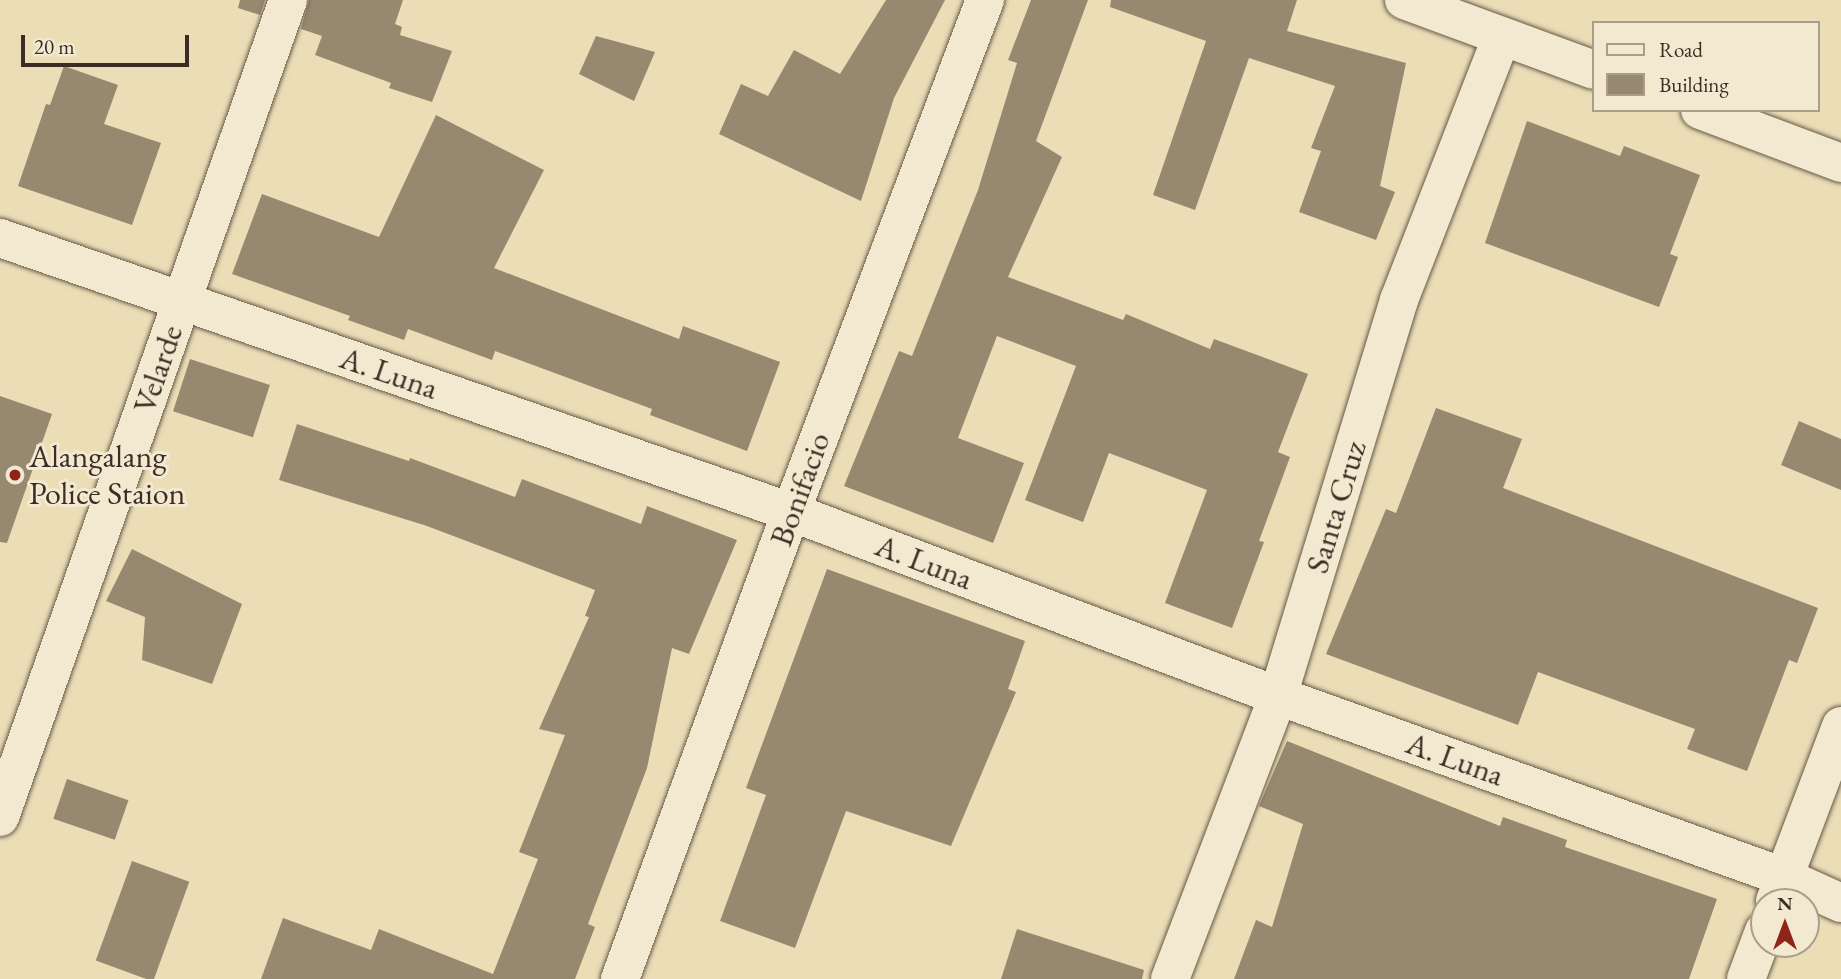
<!DOCTYPE html>
<html>
<head>
<meta charset="utf-8">
<style>
  body { margin:0 }
  #map { position:relative; width:1841px; height:979px; overflow:hidden; background:#ebddb6; font-family:"EB Garamond",serif }
  div>[style] { position:absolute }
  [style*='--x'] { left:calc(var(--x)*1px); top:calc(var(--y)*1px); width:calc(var(--w)*1px); rotate:calc(var(--a)*1deg) }
  .building>* { inset:0; background:#978970; transform-origin:0 0 }
  .roads { filter:drop-shadow(0 0 2px #675948) drop-shadow(0 0 2px #675948) }
  .minor>* { height:38px; margin:-19px; padding:0 19px; transform-origin:19px; border-radius:19px; background:#f2e9d0 }
  .dots>* { width:19px; height:19px; translate:-50% -50%; box-sizing:border-box; border:4px solid #f2e9d0; border-radius:50% }
  span { translate:-50% -50%; white-space:nowrap; text-align:center; line-height:1.15; -webkit-text-stroke:6px #f2e9d0; paint-order:stroke }
  .street-label { font-size:32px; color:#3b2d24 }
  .poi-label { font-size:32px; color:#3b2d24 }
  .left { translate:0 -50%; text-align:left }
  .legend { position:absolute; left:1592px; top:21px; width:228px; height:91px; box-sizing:border-box; background:#f2e9d0; border:2px solid #a99e8b; margin:0; padding:9px 12px; list-style:none; font-size:21px; color:#3b2d24 }
  .legend li { display:flex; align-items:center; gap:14px; height:35px }
  .legend b { width:35px; border:2px solid #a99e8b }
  .north { position:absolute; left:1750px; top:888px; width:70px; height:70px; box-sizing:border-box; background:#f2e9d0; border:2px solid #a99e8b; border-radius:50%; rotate:0deg; font-size:19px; font-weight:700; line-height:28px; text-align:center; color:#3b2d24 }
  .north::after { content:''; display:block; margin:auto; width:24px; height:32px; background:#8f2418; clip-path:polygon(50% 0,100% 100%,50% 72%,0 100%) }
  .scale { position:absolute; left:21px; top:35px; width:168px; height:32px; box-sizing:border-box; border:4px solid #3b2d24; border-top:0; padding-left:9px; font-size:21px; line-height:24px; white-space:nowrap; color:#3b2d24; -webkit-text-stroke:5px #f2e9d0; paint-order:stroke }
</style>
</head>
<body>
<div id="map">
  <div class="building">
    <div style="clip-path:polygon(240px 0,265px 0,260px 15px,238px 8px)"></div>
    <div style="clip-path:polygon(309px 0,403px 0,395px 24px,402px 27px,400px 35px,452px 51px,432px 102px,389px 88px,391px 83px,315px 55px,322px 36px,301px 29px)"></div>
    <div style="clip-path:polygon(886px 0,945px 0,894px 98px,861px 201px,719px 134px,741px 84px,768px 96px,794px 50px,840px 74px)"></div>
    <div style="clip-path:polygon(1031px 0,1088px 0,1036px 141px,1062px 157px,1008px 277px,1123px 320px,1126px 314px,1210px 349px,1214px 339px,1308px 374px,1278px 452px,1290px 457px,1259px 541px,1264px 542px,1232px 628px,1165px 603px,1207px 490px,1109px 453px,1083px 522px,1025px 500px,1076px 366px,997px 336px,958px 438px,1024px 463px,993px 543px,844px 486px,899px 351px,912px 356px,978px 190px,1017px 63px,1008px 60px)"></div>
    <div style="clip-path:polygon(1111px 0,1297px 0,1287px 31px,1406px 63px,1380px 186px,1395px 192px,1376px 240px,1299px 212px,1321px 151px,1311px 148px,1335px 86px,1249px 58px,1195px 210px,1153px 195px,1206px 41px,1110px 7px)"></div>
    <div style="clip-path:polygon(596px 36px,655px 52px,634px 101px,579px 74px)"></div>
    <div style="clip-path:polygon(64px 66px,118px 85px,104px 124px,161px 143px,132px 225px,18px 186px,46px 104px,50px 105px)"></div>
    <div style="clip-path:polygon(436px 115px,544px 170px,494px 268px,679px 339px,683px 326px,780px 362px,747px 451px,650px 415px,652px 409px,495px 351px,492px 360px,408px 329px,404px 340px,348px 320px,350px 316px,232px 274px,262px 194px,379px 237px)"></div>
    <div style="clip-path:polygon(1527px 121px,1620px 156px,1624px 146px,1700px 175px,1670px 254px,1678px 257px,1659px 307px,1485px 243px)"></div>
    <div style="left:190px;top:359px;width:84px;height:55px;rotate:18deg"></div>
    <div style="clip-path:polygon(0 396px,52px 414px,7px 543px,0 542px)"></div>
    <div style="clip-path:polygon(1436px 408px,1522px 439px,1503px 488px,1818px 608px,1797px 663px,1789px 660px,1747px 771px,1687px 749px,1695px 729px,1538px 672px,1518px 725px,1326px 654px,1386px 509px,1396px 513px)"></div>
    <div style="clip-path:polygon(1799px 421px,1841px 439px,1841px 490px,1781px 465px)"></div>
    <div style="clip-path:polygon(297px 424px,409px 461px,410px 458px,515px 497px,522px 479px,641px 524px,647px 506px,737px 540px,689px 654px,672px 648px,647px 768px,588px 924px,595px 927px,575px 979px,261px 979px,283px 918px,371px 950px,379px 929px,493px 974px,538px 859px,519px 852px,565px 735px,539px 729px,589px 617px,585px 616px,595px 590px,427px 526px,279px 480px)"></div>
    <div style="clip-path:polygon(132px 549px,242px 604px,212px 684px,142px 660px,145px 617px,106px 601px)"></div>
    <div style="clip-path:polygon(827px 569px,1025px 641px,1008px 689px,1016px 692px,951px 846px,846px 811px,795px 948px,720px 921px,766px 795px,746px 788px)"></div>
    <div style="clip-path:polygon(1287px 741px,1500px 826px,1503px 817px,1567px 840px,1565px 847px,1717px 899px,1689px 979px,1234px 979px,1256px 920px,1272px 927px,1303px 824px,1259px 806px)"></div>
    <div style="left:67px;top:779px;width:65px;height:42px;rotate:19deg"></div>
    <div style="left:132px;top:861px;width:61px;height:106px;rotate:20deg"></div>
    <div style="clip-path:polygon(1017px 929px,1144px 970px,1142px 979px,1001px 979px)"></div>
  </div>
  <div class="roads">
    <div class="minor">
      <div style="--x:1404;--y:0;--w:202;--a:20.2"></div>
      <div style="--x:1700;--y:110;--w:151;--a:20.6"></div>
      <div style="--x:0;--y:238;--w:837;--a:19.11"></div>
      <div style="--x:791;--y:512;--w:521;--a:20.7"></div>
      <div style="--x:1278;--y:696;--w:537;--a:19.68"></div>
      <div style="--x:1784;--y:877;--w:63;--a:24.5"></div>
      <div style="--x:0;--y:817;--w:866;--a:-70.58"></div>
      <div style="--x:1775;--y:901;--w:187;--a:-69.3"></div>
      <div style="--x:620;--y:979;--w:497;--a:-69.9"></div>
      <div style="--x:791;--y:512;--w:548;--a:-69.25"></div>
      <div style="--x:1170;--y:979;--w:303;--a:-69.1"></div>
      <div style="--x:1278;--y:696;--w:414;--a:-73"></div>
      <div style="--x:1399;--y:300;--w:283;--a:-68.7"></div>
      <div style="--x:1746;--y:979;--w:51;--a:-69.4"></div>
    </div>
  </div>
  <div class="dots">
    <div style="left:15px;top:475px;background:#8f2418"></div>
  </div>
  <div class="street-label">
    <span style="left:158px;top:369px;rotate:-71deg">Velarde</span>
    <span style="left:389px;top:373px;rotate:19deg">A. Luna</span>
    <span style="left:800px;top:489px;rotate:-70deg">Bonifacio</span>
    <span style="left:1336px;top:507px;rotate:-73deg">Santa Cruz</span>
    <span style="left:924px;top:562px;rotate:21deg">A. Luna</span>
    <span style="left:1455px;top:759px;rotate:20deg">A. Luna</span>
  </div>
  <div class="poi-label">
    <span class="left" style="left:29px;top:475px">Alangalang<br>Police Staion</span>
  </div>
  <ul class="legend">
  <li><b style="height:9px;background:#f2e9d0"></b>Road</li>
  <li><b style="height:19px;background:#978970"></b>Building</li>
  </ul>
  <div class="north">N</div>
  <div class="scale">20 m</div>
</div>
</body>
</html>
